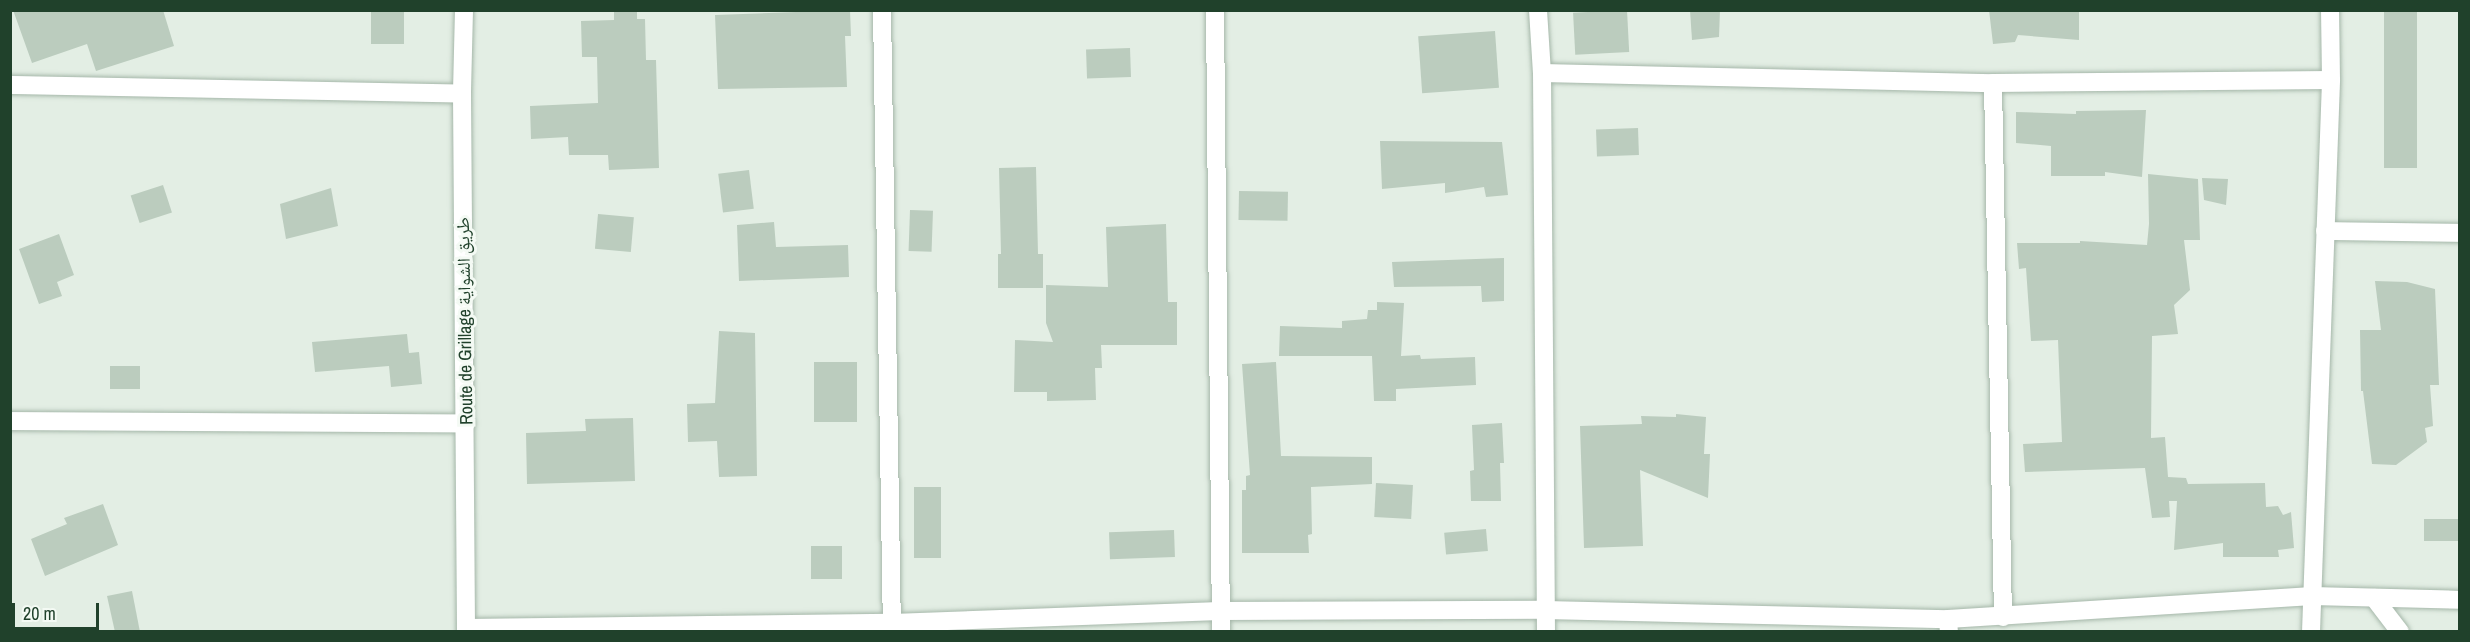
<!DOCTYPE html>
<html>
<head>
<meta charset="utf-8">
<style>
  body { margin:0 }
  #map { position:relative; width:2470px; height:642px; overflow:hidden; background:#e3eee4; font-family:"Archivo Narrow","Noto Naskh Arabic",sans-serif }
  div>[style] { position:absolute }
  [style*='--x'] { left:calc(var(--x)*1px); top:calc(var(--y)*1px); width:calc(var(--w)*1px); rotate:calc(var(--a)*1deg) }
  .building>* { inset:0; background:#bbccbe; transform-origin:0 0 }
  .roads { filter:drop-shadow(0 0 2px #a5b7a9) drop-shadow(0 0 2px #a5b7a9) }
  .minor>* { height:18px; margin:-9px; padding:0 9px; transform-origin:9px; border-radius:9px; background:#fff }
  .tertiary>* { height:18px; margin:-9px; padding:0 9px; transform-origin:9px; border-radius:9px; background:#fff }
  span { translate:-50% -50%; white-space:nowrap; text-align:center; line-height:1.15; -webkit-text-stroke:6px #f4faf4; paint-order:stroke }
  .street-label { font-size:18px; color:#20412b }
  .frame { position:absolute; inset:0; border:12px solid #20412b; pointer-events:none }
  .scale { position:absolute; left:12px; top:603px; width:87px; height:27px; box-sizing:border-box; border:3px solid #20412b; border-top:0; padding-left:8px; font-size:18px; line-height:21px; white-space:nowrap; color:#20412b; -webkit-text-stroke:4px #f4faf4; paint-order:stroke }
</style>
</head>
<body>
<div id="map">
  <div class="building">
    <div style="clip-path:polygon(13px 10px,163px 10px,174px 46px,96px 71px,87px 44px,32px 63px)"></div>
    <div style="left:371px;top:10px;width:33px;height:34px"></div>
    <div style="clip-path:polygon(614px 10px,637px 10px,637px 19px,645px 19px,646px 60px,656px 60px,659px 168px,609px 170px,608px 155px,569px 155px,568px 137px,531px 139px,530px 106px,598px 103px,597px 57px,582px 57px,581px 21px,614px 20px)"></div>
    <div style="clip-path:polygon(850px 10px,851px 36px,845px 36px,847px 87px,718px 89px,715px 15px)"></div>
    <div style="left:1627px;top:10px;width:42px;height:54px;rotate:87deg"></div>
    <div style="clip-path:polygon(1690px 10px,1720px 10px,1719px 37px,1692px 40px)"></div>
    <div style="clip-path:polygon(1989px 10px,2079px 10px,2079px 40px,2018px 35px,2015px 42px,1993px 44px)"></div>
    <div style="left:2384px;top:10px;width:33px;height:158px"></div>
    <div style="left:1495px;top:31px;width:57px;height:77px;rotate:86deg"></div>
    <div style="left:1130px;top:48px;width:29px;height:44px;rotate:88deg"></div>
    <div style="clip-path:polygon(2146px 110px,2142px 177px,2105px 172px,2105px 176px,2051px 176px,2051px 146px,2016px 143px,2016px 112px,2076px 114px,2076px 111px)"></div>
    <div style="left:1638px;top:128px;width:27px;height:42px;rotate:88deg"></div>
    <div style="clip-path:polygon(1380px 141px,1502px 142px,1508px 195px,1486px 197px,1484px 187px,1445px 193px,1445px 183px,1382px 189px)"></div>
    <div style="clip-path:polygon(1036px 167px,1038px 254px,1043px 254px,1043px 288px,998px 288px,998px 254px,1001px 254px,999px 168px)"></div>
    <div style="left:749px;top:170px;width:39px;height:31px;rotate:83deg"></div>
    <div style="clip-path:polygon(2148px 174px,2198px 179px,2200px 240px,2184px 240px,2190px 290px,2174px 305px,2178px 334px,2152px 336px,2151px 438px,2165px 437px,2168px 477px,2186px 478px,2188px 484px,2265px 483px,2266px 507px,2278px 506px,2283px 515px,2291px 512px,2294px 548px,2278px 550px,2279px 557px,2223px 557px,2223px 543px,2174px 550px,2177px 501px,2169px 501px,2170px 517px,2152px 518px,2145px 468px,2025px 472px,2023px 444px,2062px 442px,2058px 340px,2031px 341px,2026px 268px,2019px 269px,2017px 243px,2080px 243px,2080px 241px,2147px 245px,2149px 224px)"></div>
    <div style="clip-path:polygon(2202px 178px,2228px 179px,2226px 205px,2204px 200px)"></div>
    <div style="left:163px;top:185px;width:29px;height:34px;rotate:72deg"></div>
    <div style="clip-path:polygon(331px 188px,338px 226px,286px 239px,280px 204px)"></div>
    <div style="left:1239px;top:191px;width:49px;height:29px;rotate:1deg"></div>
    <div style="left:910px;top:210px;width:23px;height:41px;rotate:2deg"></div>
    <div style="left:598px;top:214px;width:36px;height:35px;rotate:5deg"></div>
    <div style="clip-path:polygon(774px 222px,776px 247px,848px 245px,849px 277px,739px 281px,737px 225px)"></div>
    <div style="clip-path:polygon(1166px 224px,1168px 302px,1177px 302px,1177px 345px,1101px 345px,1102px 368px,1095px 368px,1096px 400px,1047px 401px,1047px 392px,1014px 392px,1015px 340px,1053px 342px,1046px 323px,1046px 285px,1108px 287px,1106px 227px)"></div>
    <div style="clip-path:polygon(59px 234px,74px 275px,57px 282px,62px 296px,39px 304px,19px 249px)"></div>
    <div style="clip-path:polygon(1504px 258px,1504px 301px,1482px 302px,1481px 286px,1394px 287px,1392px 262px)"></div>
    <div style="clip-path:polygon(2375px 281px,2407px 282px,2435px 289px,2439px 385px,2430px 385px,2433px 426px,2425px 428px,2427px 442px,2396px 465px,2372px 464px,2363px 391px,2361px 391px,2360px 330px,2381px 330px)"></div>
    <div style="clip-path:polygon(1377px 302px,1404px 303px,1401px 356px,1420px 355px,1421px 359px,1475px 357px,1476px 385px,1396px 389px,1396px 401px,1374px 401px,1372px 356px,1279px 356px,1280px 326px,1342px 328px,1342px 321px,1367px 319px,1368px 310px,1377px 310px)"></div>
    <div style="clip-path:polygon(719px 331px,755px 333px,757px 476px,719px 477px,717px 441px,688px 442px,687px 404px,715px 403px)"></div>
    <div style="clip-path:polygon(407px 334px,409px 353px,419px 352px,422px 384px,391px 387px,389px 366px,315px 372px,312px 342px)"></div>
    <div style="left:857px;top:362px;width:60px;height:43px;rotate:90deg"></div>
    <div style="clip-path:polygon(1276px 362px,1281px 456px,1372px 457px,1372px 484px,1311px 487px,1312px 534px,1308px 535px,1309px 553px,1242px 553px,1242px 490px,1246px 490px,1246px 476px,1250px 475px,1242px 364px)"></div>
    <div style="left:110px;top:366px;width:30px;height:23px"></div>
    <div style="clip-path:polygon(1676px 414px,1706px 417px,1704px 454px,1710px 454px,1708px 498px,1640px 470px,1643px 546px,1584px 548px,1580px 426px,1642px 424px,1641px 416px,1676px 417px)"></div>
    <div style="clip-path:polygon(633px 418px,635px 481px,527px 484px,526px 433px,586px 431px,585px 419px)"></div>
    <div style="clip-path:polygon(1502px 423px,1504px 463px,1500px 463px,1501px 501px,1471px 501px,1470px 471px,1474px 470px,1472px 425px)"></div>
    <div style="left:1376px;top:483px;width:37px;height:34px;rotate:3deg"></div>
    <div style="left:914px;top:487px;width:27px;height:71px"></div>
    <div style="clip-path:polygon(103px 504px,118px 545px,45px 576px,31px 539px,67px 524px,64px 518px)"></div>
    <div style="left:2460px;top:519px;width:22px;height:36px;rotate:90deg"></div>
    <div style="left:1486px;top:529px;width:22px;height:42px;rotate:85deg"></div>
    <div style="left:1174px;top:530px;width:27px;height:65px;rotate:88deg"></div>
    <div style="left:811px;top:546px;width:31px;height:33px"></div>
    <div style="clip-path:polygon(132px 591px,140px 632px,115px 632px,107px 596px)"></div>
  </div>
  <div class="roads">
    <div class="minor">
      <div style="--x:882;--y:10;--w:622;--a:89.08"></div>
      <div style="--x:1215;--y:10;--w:622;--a:89.45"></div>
      <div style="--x:1538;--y:10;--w:63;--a:86.4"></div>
      <div style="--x:1542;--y:73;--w:559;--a:89.59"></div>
      <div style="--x:1542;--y:73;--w:451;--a:1.3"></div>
      <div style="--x:1993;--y:83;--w:338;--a:-0.5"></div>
      <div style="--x:1993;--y:83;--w:534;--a:88.93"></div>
      <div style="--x:10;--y:85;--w:452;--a:1.1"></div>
      <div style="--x:2325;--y:231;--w:135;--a:0.8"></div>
      <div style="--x:10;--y:421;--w:456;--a:0.3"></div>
      <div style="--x:2374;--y:598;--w:43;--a:52.6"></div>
      <div style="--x:1948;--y:619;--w:13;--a:86"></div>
      <div style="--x:2311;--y:632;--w:552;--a:-87.92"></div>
      <div style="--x:2331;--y:80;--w:70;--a:-90.8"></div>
    </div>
    <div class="tertiary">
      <div style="--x:464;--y:10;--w:84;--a:91.4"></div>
      <div style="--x:462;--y:94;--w:538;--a:89.57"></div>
      <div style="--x:466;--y:628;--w:426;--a:-0.7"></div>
      <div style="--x:892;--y:623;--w:328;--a:-2.1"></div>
      <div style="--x:1220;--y:611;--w:325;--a:-0.2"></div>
      <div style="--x:1545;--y:610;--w:403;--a:1.3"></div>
      <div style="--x:1948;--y:619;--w:365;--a:-3.6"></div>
      <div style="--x:2312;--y:596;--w:148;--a:1.5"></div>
    </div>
  </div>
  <div class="street-label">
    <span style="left:465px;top:321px;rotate:-91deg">Route de Grillage طريق الشواية</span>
  </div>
  <div class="frame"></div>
  <div class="scale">20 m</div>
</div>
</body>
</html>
